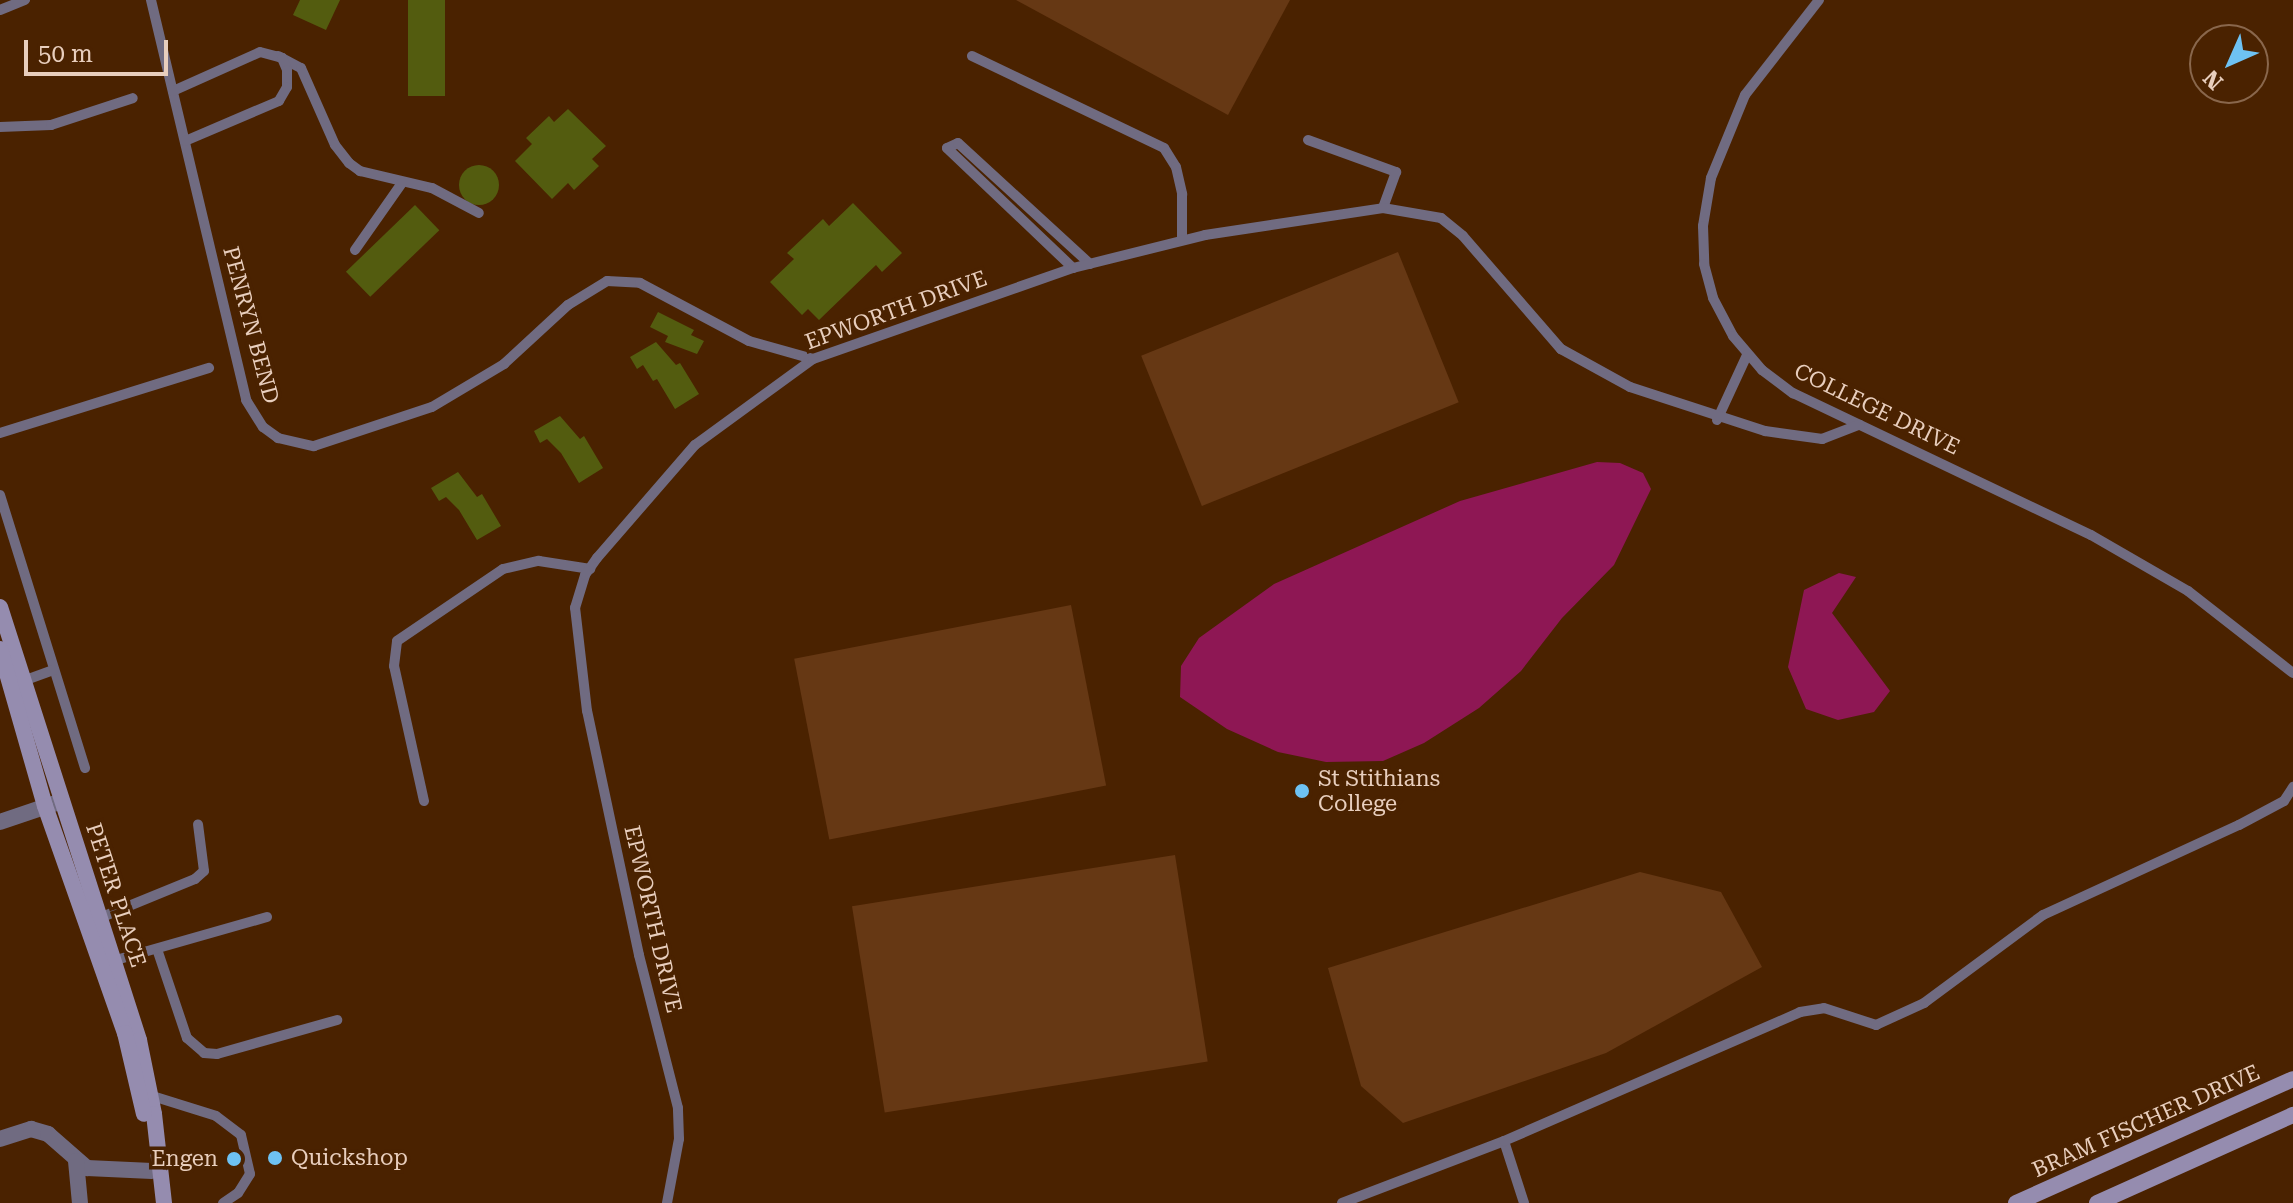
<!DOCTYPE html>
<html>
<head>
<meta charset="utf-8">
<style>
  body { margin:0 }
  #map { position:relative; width:2293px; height:1203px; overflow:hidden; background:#4a2200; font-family:"Roboto Serif",serif }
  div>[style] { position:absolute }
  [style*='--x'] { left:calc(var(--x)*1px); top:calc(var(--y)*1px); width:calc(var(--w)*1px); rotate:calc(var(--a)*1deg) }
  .green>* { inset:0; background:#663814; transform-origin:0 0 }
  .water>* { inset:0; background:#8e1754 }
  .building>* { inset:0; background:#535c0f; transform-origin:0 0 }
  .round { border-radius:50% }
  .lane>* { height:10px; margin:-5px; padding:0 5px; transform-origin:5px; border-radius:5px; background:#706b81 }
  .street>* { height:16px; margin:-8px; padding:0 8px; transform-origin:8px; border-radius:8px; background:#706b81 }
  .secondary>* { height:16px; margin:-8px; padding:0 8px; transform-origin:8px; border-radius:8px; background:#958caf }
  .dots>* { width:22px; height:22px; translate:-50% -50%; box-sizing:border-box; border:4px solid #4a2200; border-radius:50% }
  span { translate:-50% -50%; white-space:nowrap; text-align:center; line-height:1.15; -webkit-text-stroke:7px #4a2200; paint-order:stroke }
  .street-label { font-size:22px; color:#e8cebd }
  .poi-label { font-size:22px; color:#e8cebd }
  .left { translate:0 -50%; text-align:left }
  .right { translate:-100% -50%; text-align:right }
  .north { position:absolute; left:2189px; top:24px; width:80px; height:80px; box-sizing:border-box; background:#4a2200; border:2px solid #89674c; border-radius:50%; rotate:225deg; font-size:22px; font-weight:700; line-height:32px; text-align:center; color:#e8cebd }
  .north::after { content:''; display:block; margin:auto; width:28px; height:36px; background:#6ec2f3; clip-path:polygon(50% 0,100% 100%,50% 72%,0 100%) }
  .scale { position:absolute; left:24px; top:40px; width:144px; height:36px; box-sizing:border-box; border:4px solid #e8cebd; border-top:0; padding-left:10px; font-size:24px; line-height:28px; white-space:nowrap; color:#e8cebd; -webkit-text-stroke:6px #4a2200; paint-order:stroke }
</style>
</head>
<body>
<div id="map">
  <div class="green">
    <div style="clip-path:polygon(1016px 0,1290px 0,1228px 115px)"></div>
    <div style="left:1398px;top:252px;width:162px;height:277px;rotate:68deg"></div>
    <div style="left:1071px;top:605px;width:184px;height:282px;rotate:79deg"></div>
    <div style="left:1175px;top:855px;width:209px;height:327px;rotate:81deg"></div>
    <div style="clip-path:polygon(1640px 872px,1721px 892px,1762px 967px,1606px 1053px,1403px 1123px,1361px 1086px,1328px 968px)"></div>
  </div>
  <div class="water">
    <div style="clip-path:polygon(1597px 462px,1620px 463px,1643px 473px,1651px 489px,1614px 565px,1562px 618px,1521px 671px,1479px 708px,1424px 743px,1383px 761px,1326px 762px,1278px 752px,1227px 729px,1180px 697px,1181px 666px,1199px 638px,1274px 584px,1460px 501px)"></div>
    <div style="clip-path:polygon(1839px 573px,1856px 577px,1832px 613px,1890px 691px,1874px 712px,1838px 720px,1806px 709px,1788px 667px,1804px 590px)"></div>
  </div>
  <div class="building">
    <div style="clip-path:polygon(300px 0,340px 0,326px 30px,293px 15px)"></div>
    <div style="left:408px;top:0;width:37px;height:96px"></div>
    <div style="clip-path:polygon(568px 109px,606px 146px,592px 159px,599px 166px,574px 190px,568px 183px,552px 199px,515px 161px,532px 144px,526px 138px,549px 116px,554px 122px)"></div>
    <div class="round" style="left:459px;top:165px;width:40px;height:40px"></div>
    <div style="clip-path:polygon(853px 203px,902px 253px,882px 272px,876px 265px,819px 320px,808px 309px,802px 315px,770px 282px,794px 259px,787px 253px,823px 219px,829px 226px)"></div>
    <div style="left:415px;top:205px;width:35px;height:96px;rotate:46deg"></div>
    <div style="clip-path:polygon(658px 312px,694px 330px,691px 335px,704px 341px,697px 354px,665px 342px,668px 336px,650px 327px)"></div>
    <div style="clip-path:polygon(656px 342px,676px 365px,680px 363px,699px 394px,675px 409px,657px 379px,653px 381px,643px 365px,637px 369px,630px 357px)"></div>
    <div style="clip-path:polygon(560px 416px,580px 439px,584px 436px,603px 468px,579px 483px,561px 453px,547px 439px,540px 443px,534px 431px)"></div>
    <div style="clip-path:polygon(458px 472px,477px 497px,482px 494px,501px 526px,477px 540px,459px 510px,446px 497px,439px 501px,431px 488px)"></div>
  </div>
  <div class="lane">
    <div style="--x:151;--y:0;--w:411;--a:76.6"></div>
    <div style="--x:246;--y:400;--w:32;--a:58"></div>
    <div style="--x:263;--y:427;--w:19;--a:36"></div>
    <div style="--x:278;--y:438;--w:37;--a:13"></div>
    <div style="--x:314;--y:446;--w:124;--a:-18.3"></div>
    <div style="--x:432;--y:407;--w:84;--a:-30.8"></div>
    <div style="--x:504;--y:364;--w:87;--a:-42.7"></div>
    <div style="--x:568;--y:305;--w:46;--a:-31.6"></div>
    <div style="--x:607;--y:281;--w:33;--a:3"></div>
    <div style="--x:640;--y:283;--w:123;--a:28"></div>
    <div style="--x:749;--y:341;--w:66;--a:15.7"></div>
    <div style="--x:1819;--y:0;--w:120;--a:127.9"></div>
    <div style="--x:1745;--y:95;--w:90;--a:112.3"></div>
    <div style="--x:1711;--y:178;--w:49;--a:99.5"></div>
    <div style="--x:1703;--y:226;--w:38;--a:88"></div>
    <div style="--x:1704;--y:264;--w:35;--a:75"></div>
    <div style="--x:1713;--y:298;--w:43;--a:62.2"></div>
    <div style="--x:1733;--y:336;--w:45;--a:49.5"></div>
    <div style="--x:1762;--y:370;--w:39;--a:37"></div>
    <div style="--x:1793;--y:393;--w:330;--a:25.5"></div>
    <div style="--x:2091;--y:535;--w:112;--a:30"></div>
    <div style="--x:2188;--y:591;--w:133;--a:38"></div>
    <div style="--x:0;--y:10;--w:27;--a:-22"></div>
    <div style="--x:278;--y:56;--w:26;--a:28"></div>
    <div style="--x:301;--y:68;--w:84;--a:66.2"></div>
    <div style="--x:335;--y:145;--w:23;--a:52"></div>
    <div style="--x:349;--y:163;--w:14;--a:36"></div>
    <div style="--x:360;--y:171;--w:74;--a:13.3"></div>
    <div style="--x:432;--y:188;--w:53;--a:28"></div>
    <div style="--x:972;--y:56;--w:213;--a:25.6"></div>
    <div style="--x:1164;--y:148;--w:22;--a:58"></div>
    <div style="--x:1176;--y:167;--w:28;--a:77"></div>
    <div style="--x:1182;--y:194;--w:46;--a:90"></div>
    <div style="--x:173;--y:91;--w:95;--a:-24.1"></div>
    <div style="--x:260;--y:52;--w:23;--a:15"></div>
    <div style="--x:282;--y:58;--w:13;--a:67"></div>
    <div style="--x:287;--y:70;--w:17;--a:90"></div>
    <div style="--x:287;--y:87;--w:16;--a:120"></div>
    <div style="--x:279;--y:101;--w:102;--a:156.9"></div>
    <div style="--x:0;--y:127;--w:51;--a:-2.2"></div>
    <div style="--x:51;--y:125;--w:86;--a:-18.2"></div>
    <div style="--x:1308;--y:140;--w:94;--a:20"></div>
    <div style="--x:1396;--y:172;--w:38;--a:110"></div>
    <div style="--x:355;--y:250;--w:82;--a:-55"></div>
    <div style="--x:1073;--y:268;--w:174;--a:-136.4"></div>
    <div style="--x:947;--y:148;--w:12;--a:-24"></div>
    <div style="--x:958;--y:143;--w:179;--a:42.5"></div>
    <div style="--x:1717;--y:420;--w:72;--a:-65.2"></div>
    <div style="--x:0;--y:433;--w:219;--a:-17.3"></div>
    <div style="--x:0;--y:495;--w:286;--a:72.7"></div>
    <div style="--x:23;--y:681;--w:33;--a:-20"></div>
    <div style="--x:424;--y:801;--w:138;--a:-102.5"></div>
    <div style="--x:394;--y:666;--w:25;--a:-83"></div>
    <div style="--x:397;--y:641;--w:128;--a:-34.2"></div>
    <div style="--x:503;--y:569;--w:37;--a:-13"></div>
    <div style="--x:539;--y:561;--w:52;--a:8.9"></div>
    <div style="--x:102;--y:917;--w:100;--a:-22.2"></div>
    <div style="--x:195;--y:879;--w:12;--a:-42"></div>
    <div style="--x:204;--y:871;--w:47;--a:-97.3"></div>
    <div style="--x:157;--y:949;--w:94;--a:71.4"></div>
    <div style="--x:187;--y:1038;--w:23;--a:41"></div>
    <div style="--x:204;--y:1053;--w:13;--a:4"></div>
    <div style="--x:217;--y:1054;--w:125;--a:-15.8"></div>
    <div style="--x:116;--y:960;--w:157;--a:-15.9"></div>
    <div style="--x:146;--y:1094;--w:73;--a:17.4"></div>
    <div style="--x:216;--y:1116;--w:31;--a:37"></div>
    <div style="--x:241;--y:1135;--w:40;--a:77"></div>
    <div style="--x:250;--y:1174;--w:22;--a:122"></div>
    <div style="--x:238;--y:1193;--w:18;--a:146"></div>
    <div style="--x:1504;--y:1141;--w:65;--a:72.1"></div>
    <div style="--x:667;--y:1203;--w:65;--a:-79.4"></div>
    <div style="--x:679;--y:1139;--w:31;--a:-92"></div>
    <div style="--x:678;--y:1108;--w:158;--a:-104.3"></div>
    <div style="--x:639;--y:955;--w:249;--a:-102"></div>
    <div style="--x:587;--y:711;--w:104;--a:-96.6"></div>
    <div style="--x:575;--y:608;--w:34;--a:-73"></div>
    <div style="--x:585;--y:575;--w:21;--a:-55"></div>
    <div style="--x:597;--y:558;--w:150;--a:-49.1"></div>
    <div style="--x:695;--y:445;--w:146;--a:-36.1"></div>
    <div style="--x:813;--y:359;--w:275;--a:-19.3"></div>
    <div style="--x:1073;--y:268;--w:136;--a:-14"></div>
    <div style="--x:1205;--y:235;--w:180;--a:-8.6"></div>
    <div style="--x:1383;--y:208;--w:59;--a:9.8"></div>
    <div style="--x:1441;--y:218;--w:28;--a:39"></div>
    <div style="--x:1463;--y:236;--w:150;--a:49.1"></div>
    <div style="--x:1561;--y:349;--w:79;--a:28.8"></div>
    <div style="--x:1630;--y:387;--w:142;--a:18.1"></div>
    <div style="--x:1765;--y:431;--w:58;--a:8"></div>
    <div style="--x:1822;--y:439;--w:40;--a:-21"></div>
    <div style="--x:1342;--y:1203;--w:173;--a:-20.9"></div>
    <div style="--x:1504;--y:1141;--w:323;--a:-23.5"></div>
    <div style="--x:1800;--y:1012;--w:24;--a:-9"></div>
    <div style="--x:1824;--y:1008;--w:55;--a:18.1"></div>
    <div style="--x:1876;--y:1025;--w:53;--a:-24.6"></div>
    <div style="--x:1924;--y:1003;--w:148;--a:-36.5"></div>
    <div style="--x:2043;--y:915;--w:216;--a:-24.7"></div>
    <div style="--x:2239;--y:825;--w:51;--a:-28.1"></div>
    <div style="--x:2284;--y:801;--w:17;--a:-57"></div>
  </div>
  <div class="street">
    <div style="--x:0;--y:822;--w:65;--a:-18.7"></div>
    <div style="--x:0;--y:1139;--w:33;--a:-18"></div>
    <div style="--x:31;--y:1129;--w:18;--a:16"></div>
    <div style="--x:48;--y:1134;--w:52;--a:41.1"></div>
    <div style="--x:87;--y:1168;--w:65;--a:2.6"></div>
    <div style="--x:76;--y:1161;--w:42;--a:84.6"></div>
  </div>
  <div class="secondary">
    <div style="--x:0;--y:607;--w:455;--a:72.2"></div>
    <div style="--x:139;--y:1040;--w:76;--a:78.5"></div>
    <div style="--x:154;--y:1114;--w:90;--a:83.6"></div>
    <div style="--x:0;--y:649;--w:163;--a:74"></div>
    <div style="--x:45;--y:806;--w:241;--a:70.6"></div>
    <div style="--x:125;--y:1033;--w:83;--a:76.8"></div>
    <div style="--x:2016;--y:1203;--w:303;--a:-24.1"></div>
    <div style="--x:2097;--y:1203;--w:215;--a:-24.2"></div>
  </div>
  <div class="dots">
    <div style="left:1302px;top:791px;background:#6ec2f3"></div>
    <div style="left:275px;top:1158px;background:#6ec2f3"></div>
    <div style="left:234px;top:1159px;background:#6ec2f3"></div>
  </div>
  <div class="street-label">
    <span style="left:896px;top:310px;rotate:-20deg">EPWORTH DRIVE</span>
    <span style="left:251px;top:325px;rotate:75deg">PENRYN BEND</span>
    <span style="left:1877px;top:409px;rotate:26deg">COLLEGE DRIVE</span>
    <span style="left:116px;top:895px;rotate:72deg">PETER PLACE</span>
    <span style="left:653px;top:919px;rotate:77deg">EPWORTH DRIVE</span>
    <span style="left:2146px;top:1121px;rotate:-24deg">BRAM FISCHER DRIVE</span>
  </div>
  <div class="poi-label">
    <span class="left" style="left:1318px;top:791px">St Stithians<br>College</span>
    <span class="left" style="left:291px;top:1158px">Quickshop</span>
    <span class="right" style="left:218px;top:1159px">Engen</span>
  </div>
  <div class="north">N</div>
  <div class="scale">50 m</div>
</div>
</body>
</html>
